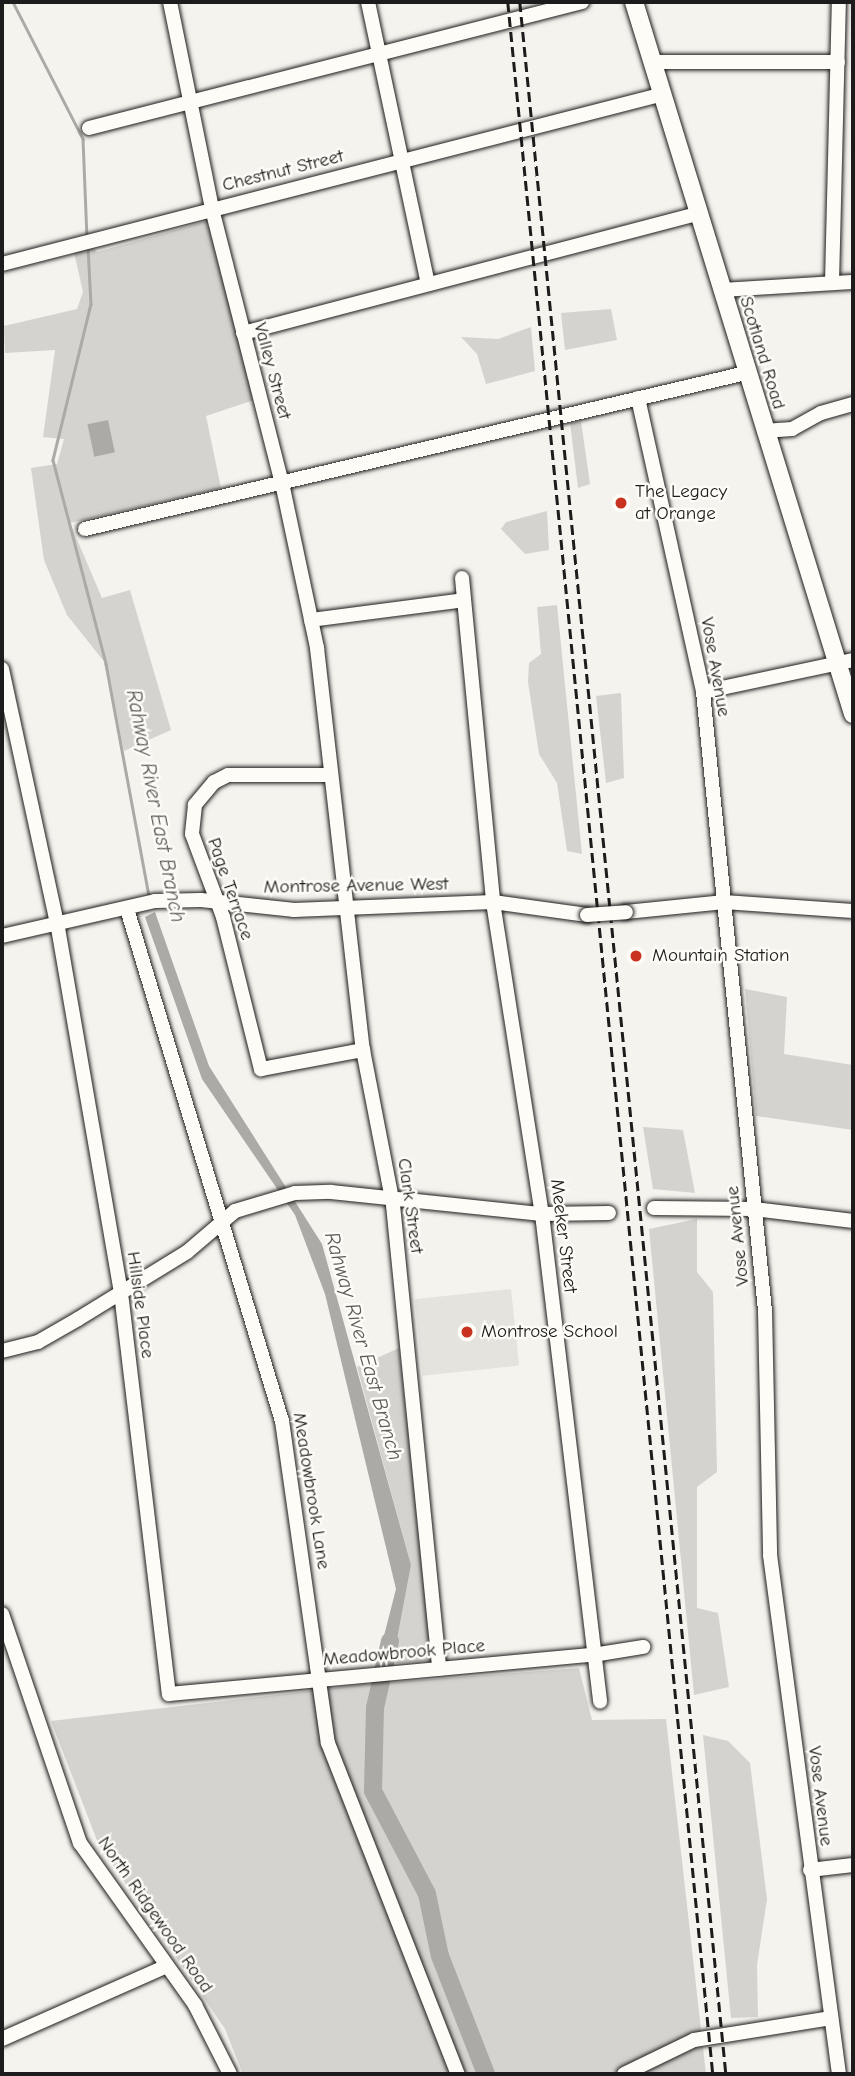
<!DOCTYPE html>
<html>
<head>
<meta charset="utf-8">
<style>
  body { margin:0 }
  #map { position:relative; width:855px; height:2076px; overflow:hidden; background:#f4f3ee; font-family:"Comic Neue",sans-serif }
  div>[style] { position:absolute }
  [style*='--x'] { left:calc(var(--x)*1px); top:calc(var(--y)*1px); width:calc(var(--w)*1px); rotate:calc(var(--a)*1deg) }
  .built>* { inset:0; background:#e4e3de; transform-origin:0 0 }
  .green>* { inset:0; background:#d4d3cf }
  .water>* { inset:0; background:#abaaa6; transform-origin:0 0 }
  .stream>* { height:2.5px; margin:-1.25px; padding:0 1.25px; transform-origin:1.25px; border-radius:1.25px; background:#abaaa6 }
  .river>* { height:18px; margin:-9px; padding:0 9px; transform-origin:9px; border-radius:9px; background:#abaaa6 }
  .roads { filter:drop-shadow(0 0 2px #1c1c1c) drop-shadow(0 0 2px #1c1c1c) }
  .minor>* { height:14px; margin:-7px; padding:0 7px; transform-origin:7px; border-radius:7px; background:#fdfcf7 }
  .major>* { height:18px; margin:-9px; padding:0 9px; transform-origin:9px; border-radius:9px; background:#fdfcf7 }
  .rail>* { height:2.5px; margin-top:-1.25px; transform-origin:0; background:repeating-linear-gradient(90deg,#1c1c1c 0 10px,transparent 0 15px) }
  .bridges { filter:drop-shadow(0 0 2px #1c1c1c) drop-shadow(0 0 2px #1c1c1c) }
  .minor-bridge>* { height:14px; margin:-7px; padding:0 7px; transform-origin:7px; border-radius:7px; background:#fdfcf7 }
  .dots>* { width:19px; height:19px; translate:-50% -50%; box-sizing:border-box; border:4px solid #fdfcf7; border-radius:50% }
  span { translate:-50% -50%; white-space:nowrap; text-align:center; line-height:1.15; -webkit-text-stroke:5px #fdfcf7; paint-order:stroke }
  .street-label { font-size:19px; color:#1c1c1c }
  .poi-label { font-size:19px; color:#1c1c1c }
  .left { translate:0 -50%; text-align:left }
  .water-label { font-size:21px; color:#5c5c5a; font-style:italic }
  .frame { position:absolute; inset:0; border:4px solid #1c1c1c; pointer-events:none }
</style>
</head>
<body>
<div id="map">
  <div class="built">
    <div style="left:511px;top:1289px;width:77px;height:97px;rotate:84deg"></div>
  </div>
  <div class="green">
    <div style="clip-path:polygon(207px 221px,254px 400px,206px 416px,221px 488px,70px 523px,102px 598px,130px 590px,171px 730px,124px 751px,106px 664px,67px 615px,44px 560px,31px 468px,57px 464px,64px 439px,43px 437px,55px 350px,5px 353px,4px 326px,77px 309px,83px 292px,73px 248px,91px 245px,97px 252px)"></div>
    <div style="clip-path:polygon(611px 309px,617px 340px,565px 350px,561px 313px)"></div>
    <div style="clip-path:polygon(531px 327px,535px 371px,486px 384px,477px 354px,461px 337px,498px 339px)"></div>
    <div style="clip-path:polygon(581px 421px,590px 484px,578px 488px,570px 423px)"></div>
    <div style="clip-path:polygon(547px 511px,549px 550px,525px 554px,501px 529px,506px 522px)"></div>
    <div style="clip-path:polygon(557px 605px,582px 854px,567px 851px,557px 783px,539px 754px,528px 682px,529px 663px,541px 654px,537px 607px)"></div>
    <div style="clip-path:polygon(621px 693px,624px 778px,606px 783px,596px 696px)"></div>
    <div style="clip-path:polygon(745px 989px,787px 997px,784px 1054px,853px 1065px,853px 1130px,756px 1116px)"></div>
    <div style="clip-path:polygon(643px 1127px,683px 1130px,695px 1193px,653px 1189px)"></div>
    <div style="clip-path:polygon(697px 1219px,697px 1272px,713px 1292px,717px 1472px,697px 1487px,697px 1608px,718px 1613px,729px 1687px,694px 1695px,649px 1229px)"></div>
    <div style="clip-path:polygon(399px 1348px,433px 1661px,397px 1663px,393px 1661px,411px 1565px,357px 1367px)"></div>
    <div style="clip-path:polygon(579px 1668px,592px 1720px,666px 1719px,706px 2074px,243px 2074px,225px 2029px,98px 1843px,51px 1721px,369px 1684px)"></div>
    <div style="clip-path:polygon(703px 1735px,728px 1741px,750px 1763px,767px 1899px,757px 1965px,758px 2017px,731px 2018px)"></div>
  </div>
  <div class="water">
    <div style="left:108px;top:420px;width:33px;height:21px;rotate:78deg"></div>
    <div style="clip-path:polygon(155px 912px,209px 1066px,322px 1244px,411px 1565px,393px 1661px,377px 1663px,396px 1589px,325px 1294px,295px 1215px,202px 1079px,145px 917px)"></div>
  </div>
  <div class="stream">
    <div style="--x:13;--y:2;--w:154;--a:62.9"></div>
    <div style="--x:83;--y:139;--w:98;--a:87.7"></div>
    <div style="--x:88;--y:247;--w:57;--a:87"></div>
    <div style="--x:91;--y:304;--w:161;--a:103.7"></div>
    <div style="--x:53;--y:460;--w:211;--a:75.4"></div>
    <div style="--x:106;--y:664;--w:237;--a:79.5"></div>
  </div>
  <div class="river">
    <div style="--x:390;--y:1641;--w:69;--a:102.6"></div>
    <div style="--x:375;--y:1708;--w:83;--a:91.4"></div>
    <div style="--x:373;--y:1791;--w:116;--a:62.3"></div>
    <div style="--x:427;--y:1894;--w:63;--a:78.2"></div>
    <div style="--x:440;--y:1956;--w:127;--a:68.7"></div>
  </div>
  <div class="roads">
    <div class="minor">
      <div style="--x:170;--y:2;--w:211;--a:78.5"></div>
      <div style="--x:212;--y:209;--w:283;--a:75.7"></div>
      <div style="--x:282;--y:483;--w:169;--a:78"></div>
      <div style="--x:317;--y:648;--w:405;--a:83.5"></div>
      <div style="--x:363;--y:1050;--w:158;--a:79"></div>
      <div style="--x:393;--y:1205;--w:466;--a:84.3"></div>
      <div style="--x:368;--y:2;--w:288;--a:78"></div>
      <div style="--x:653;--y:62;--w:185;--a:0"></div>
      <div style="--x:89;--y:128;--w:509;--a:-14.34"></div>
      <div style="--x:2;--y:264;--w:683;--a:-14.42"></div>
      <div style="--x:832;--y:283;--w:281;--a:-88.6"></div>
      <div style="--x:721;--y:290;--w:132;--a:-3.5"></div>
      <div style="--x:243;--y:333;--w:470;--a:-14.7"></div>
      <div style="--x:638;--y:398;--w:301;--a:77.5"></div>
      <div style="--x:703;--y:692;--w:622;--a:84.28"></div>
      <div style="--x:765;--y:1311;--w:244;--a:88.8"></div>
      <div style="--x:770;--y:1555;--w:524;--a:82.43"></div>
      <div style="--x:764;--y:431;--w:28;--a:-4"></div>
      <div style="--x:792;--y:429;--w:33;--a:-29"></div>
      <div style="--x:821;--y:413;--w:33;--a:-16"></div>
      <div style="--x:85;--y:529;--w:679;--a:-13.28"></div>
      <div style="--x:462;--y:578;--w:325;--a:84.5"></div>
      <div style="--x:493;--y:902;--w:316;--a:81.1"></div>
      <div style="--x:542;--y:1214;--w:491;--a:83.2"></div>
      <div style="--x:311;--y:620;--w:154;--a:-7.4"></div>
      <div style="--x:2;--y:669;--w:265;--a:77.8"></div>
      <div style="--x:58;--y:928;--w:370;--a:80.2"></div>
      <div style="--x:121;--y:1293;--w:404;--a:83.2"></div>
      <div style="--x:169;--y:1694;--w:426;--a:-5.3"></div>
      <div style="--x:593;--y:1655;--w:51;--a:-9.1"></div>
      <div style="--x:703;--y:692;--w:153;--a:-12"></div>
      <div style="--x:330;--y:775;--w:102;--a:180"></div>
      <div style="--x:228;--y:775;--w:16;--a:153"></div>
      <div style="--x:214;--y:782;--w:30;--a:130"></div>
      <div style="--x:195;--y:805;--w:29;--a:96"></div>
      <div style="--x:192;--y:834;--w:89;--a:69.5"></div>
      <div style="--x:223;--y:917;--w:157;--a:76"></div>
      <div style="--x:261;--y:1069;--w:104;--a:-10.6"></div>
      <div style="--x:127;--y:909;--w:535;--a:73.16"></div>
      <div style="--x:282;--y:1421;--w:325;--a:81.9"></div>
      <div style="--x:328;--y:1743;--w:356;--a:68.6"></div>
      <div style="--x:626;--y:912;--w:99;--a:-5.8"></div>
      <div style="--x:724;--y:902;--w:129;--a:4"></div>
      <div style="--x:2;--y:936;--w:157;--a:-12.9"></div>
      <div style="--x:155;--y:901;--w:46;--a:-1.2"></div>
      <div style="--x:201;--y:900;--w:94;--a:6.1"></div>
      <div style="--x:294;--y:910;--w:199;--a:-2.3"></div>
      <div style="--x:493;--y:902;--w:95;--a:7.9"></div>
      <div style="--x:654;--y:1208;--w:100;--a:0.6"></div>
      <div style="--x:754;--y:1209;--w:100;--a:6.9"></div>
      <div style="--x:2;--y:1351;--w:37;--a:-14"></div>
      <div style="--x:38;--y:1342;--w:46;--a:-29.9"></div>
      <div style="--x:78;--y:1319;--w:128;--a:-31.6"></div>
      <div style="--x:187;--y:1252;--w:63;--a:-40.5"></div>
      <div style="--x:235;--y:1211;--w:63;--a:-16.7"></div>
      <div style="--x:295;--y:1193;--w:36;--a:-2"></div>
      <div style="--x:331;--y:1192;--w:212;--a:6"></div>
      <div style="--x:542;--y:1214;--w:67;--a:-0.9"></div>
      <div style="--x:2;--y:1614;--w:242;--a:71.2"></div>
      <div style="--x:80;--y:1843;--w:199;--a:54.6"></div>
      <div style="--x:195;--y:2005;--w:77;--a:63.1"></div>
      <div style="--x:810;--y:1870;--w:43;--a:-6.6"></div>
      <div style="--x:2;--y:2039;--w:180;--a:-23.9"></div>
      <div style="--x:624;--y:2074;--w:78;--a:-25.9"></div>
      <div style="--x:694;--y:2040;--w:139;--a:-9.1"></div>
    </div>
    <div class="major">
      <div style="--x:634;--y:2;--w:745;--a:72.9"></div>
    </div>
  </div>
  <div class="rail">
    <div style="--x:508;--y:2;--w:2082;--a:84.35"></div>
    <div style="--x:520;--y:2;--w:2082;--a:84.32"></div>
  </div>
  <div class="bridges">
    <div class="minor-bridge">
      <div style="--x:587;--y:915;--w:39;--a:-4"></div>
    </div>
  </div>
  <div class="dots">
    <div style="left:621px;top:503px;background:#c8321e"></div>
    <div style="left:636px;top:956px;background:#c8321e"></div>
    <div style="left:467px;top:1332px;background:#c8321e"></div>
  </div>
  <div class="street-label">
    <span style="left:283px;top:171px;rotate:-14deg">Chestnut Street</span>
    <span style="left:762px;top:353px;rotate:73deg">Scotland Road</span>
    <span style="left:272px;top:371px;rotate:75deg">Valley Street</span>
    <span style="left:715px;top:667px;rotate:80deg">Vose Avenue</span>
    <span style="left:356px;top:886px;rotate:-1deg">Montrose Avenue West</span>
    <span style="left:230px;top:889px;rotate:71deg">Page Terrace</span>
    <span style="left:410px;top:1206px;rotate:82deg">Clark Street</span>
    <span style="left:563px;top:1236px;rotate:83deg">Meeker Street</span>
    <span style="left:738px;top:1236px;rotate:-96deg">Vose Avenue</span>
    <span style="left:140px;top:1305px;rotate:82deg">Hillside Place</span>
    <span style="left:311px;top:1491px;rotate:81deg">Meadowbrook Lane</span>
    <span style="left:404px;top:1653px;rotate:-5deg">Meadowbrook Place</span>
    <span style="left:820px;top:1796px;rotate:83deg">Vose Avenue</span>
    <span style="left:155px;top:1915px;rotate:55deg">North Ridgewood Road</span>
  </div>
  <div class="poi-label">
    <span class="left" style="left:635px;top:503px">The Legacy<br>at Orange</span>
    <span class="left" style="left:652px;top:956px">Mountain Station</span>
    <span class="left" style="left:481px;top:1332px">Montrose School</span>
  </div>
  <div class="water-label">
    <span style="left:156px;top:806px;rotate:79deg">Rahway River East Branch</span>
    <span style="left:364px;top:1346px;rotate:74deg">Rahway River East Branch</span>
  </div>
  <div class="frame"></div>
</div>
</body>
</html>
